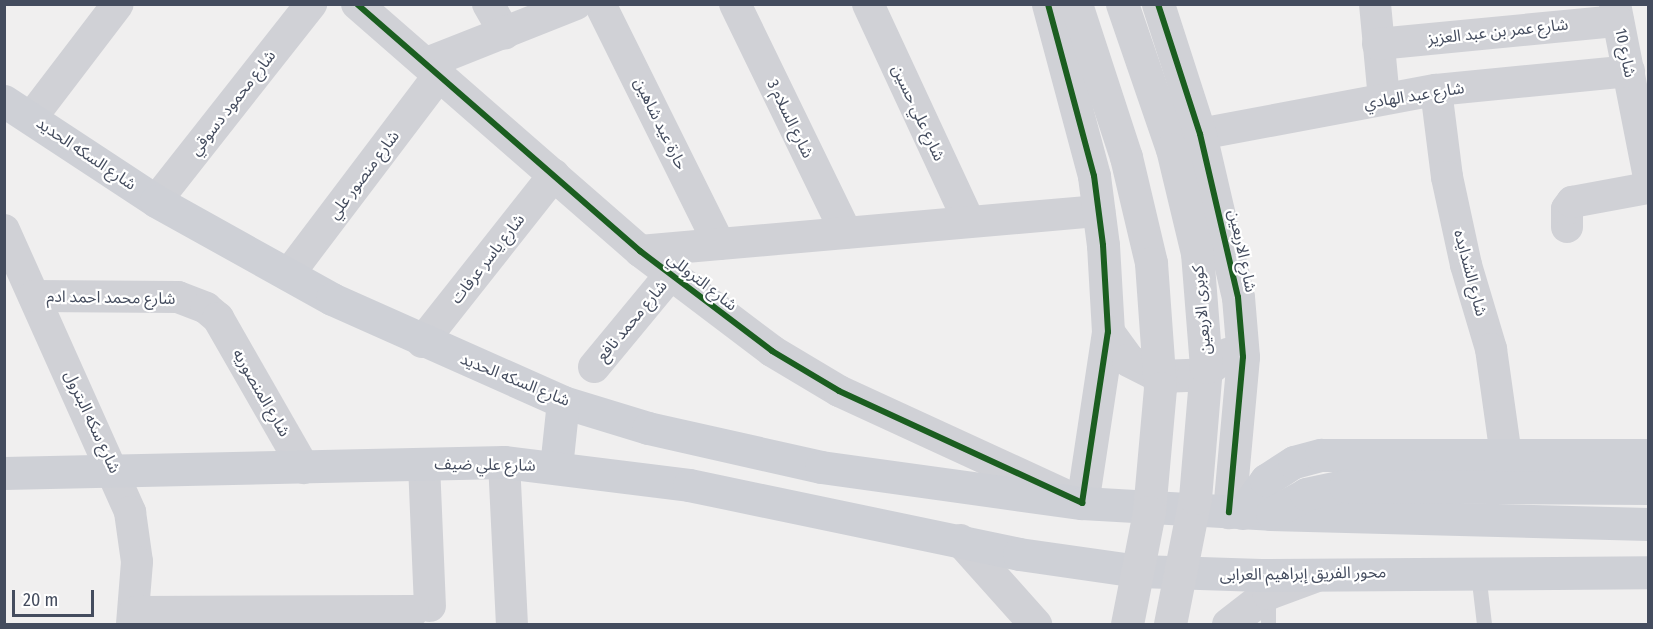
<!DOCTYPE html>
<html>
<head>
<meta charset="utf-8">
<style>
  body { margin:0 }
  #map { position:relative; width:1653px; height:629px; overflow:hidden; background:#f0efef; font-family:"Fira Sans Condensed","Noto Sans Arabic",sans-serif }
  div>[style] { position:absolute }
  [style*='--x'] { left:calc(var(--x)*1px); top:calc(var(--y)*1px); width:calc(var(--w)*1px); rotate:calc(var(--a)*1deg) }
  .service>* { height:15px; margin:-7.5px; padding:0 7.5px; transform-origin:7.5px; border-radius:7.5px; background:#d0d1d6 }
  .minor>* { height:32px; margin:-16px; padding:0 16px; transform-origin:16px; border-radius:16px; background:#d0d1d6 }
  .tertiary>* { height:33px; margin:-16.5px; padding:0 16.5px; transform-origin:16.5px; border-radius:16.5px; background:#d0d1d6 }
  .secondary>* { height:33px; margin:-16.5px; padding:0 16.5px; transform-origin:16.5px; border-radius:16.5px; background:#ced0d6 }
  .tertiary-bridge>* { height:33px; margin:-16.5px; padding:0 16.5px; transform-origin:16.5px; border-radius:16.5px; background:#d0d1d6 }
  .cycleway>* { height:6px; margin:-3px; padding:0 3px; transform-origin:3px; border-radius:3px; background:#1b5e20 }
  span { translate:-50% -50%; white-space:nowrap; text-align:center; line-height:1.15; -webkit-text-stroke:4.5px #fff; paint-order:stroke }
  .street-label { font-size:16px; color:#444c5e }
  .frame { position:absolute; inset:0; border:6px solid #444c5e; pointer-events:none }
  .scale { position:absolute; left:12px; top:590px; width:82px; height:27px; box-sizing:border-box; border:3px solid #444c5e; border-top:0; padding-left:8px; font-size:18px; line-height:21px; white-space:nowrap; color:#444c5e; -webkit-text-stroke:4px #fff; paint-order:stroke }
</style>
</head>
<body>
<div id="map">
  <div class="service">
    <div style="--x:1478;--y:573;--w:51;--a:83.3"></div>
    <div style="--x:1268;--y:624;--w:31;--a:-90"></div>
  </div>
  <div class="minor">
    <div style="--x:357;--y:4;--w:376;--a:41.1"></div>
    <div style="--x:640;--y:251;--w:166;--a:37.1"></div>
    <div style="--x:772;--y:351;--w:78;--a:30.8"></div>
    <div style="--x:839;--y:391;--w:256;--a:24.7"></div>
    <div style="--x:488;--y:4;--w:34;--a:60"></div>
    <div style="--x:600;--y:4;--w:268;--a:63.6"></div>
    <div style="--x:735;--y:4;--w:254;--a:64.1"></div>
    <div style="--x:868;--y:4;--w:240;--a:65.1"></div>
    <div style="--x:1375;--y:4;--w:95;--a:84.6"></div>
    <div style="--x:1615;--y:4;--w:171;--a:78.9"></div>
    <div style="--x:1378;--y:44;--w:241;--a:-5.5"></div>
    <div style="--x:427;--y:63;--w:160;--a:-21.6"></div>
    <div style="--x:1436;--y:90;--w:88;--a:82.8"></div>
    <div style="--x:1447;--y:177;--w:90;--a:77.8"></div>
    <div style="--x:1466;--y:265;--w:88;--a:73.4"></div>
    <div style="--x:1491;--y:349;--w:108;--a:82"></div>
    <div style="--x:31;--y:118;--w:143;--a:-52.7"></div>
    <div style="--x:1200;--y:134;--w:240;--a:-10.6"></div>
    <div style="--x:1436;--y:90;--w:194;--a:-5.6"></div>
    <div style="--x:156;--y:201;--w:251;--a:-51.8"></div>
    <div style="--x:1567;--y:227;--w:18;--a:-90"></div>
    <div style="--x:1567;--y:209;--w:9;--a:-54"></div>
    <div style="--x:1572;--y:202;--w:77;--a:-10.4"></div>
    <div style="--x:4;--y:230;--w:309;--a:65.9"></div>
    <div style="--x:130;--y:512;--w:50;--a:82"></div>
    <div style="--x:137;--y:562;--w:62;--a:94.6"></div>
    <div style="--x:640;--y:251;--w:461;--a:-5"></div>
    <div style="--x:288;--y:275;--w:252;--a:-52.9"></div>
    <div style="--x:34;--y:296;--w:144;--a:0.4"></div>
    <div style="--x:178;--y:297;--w:30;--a:21"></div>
    <div style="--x:206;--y:308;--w:16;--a:40"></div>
    <div style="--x:218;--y:318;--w:173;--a:60.2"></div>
    <div style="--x:422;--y:342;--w:213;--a:-51.7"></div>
    <div style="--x:594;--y:367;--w:119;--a:-50.4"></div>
    <div style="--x:504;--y:462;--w:162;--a:87.2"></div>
    <div style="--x:424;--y:464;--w:142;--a:87.6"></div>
    <div style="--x:135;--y:612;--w:278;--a:-0.2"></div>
  </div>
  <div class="tertiary">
    <div style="--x:1048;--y:4;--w:178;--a:75"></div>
    <div style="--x:1094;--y:176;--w:70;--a:82.6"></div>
    <div style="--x:1103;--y:245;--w:87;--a:86.7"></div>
    <div style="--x:1108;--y:332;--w:173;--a:98.6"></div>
    <div style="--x:1076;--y:4;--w:161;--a:71.9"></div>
    <div style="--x:1122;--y:4;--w:153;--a:71"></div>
    <div style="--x:1158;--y:4;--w:137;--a:72.1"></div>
    <div style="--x:1200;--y:134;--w:167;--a:76.9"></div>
    <div style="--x:1238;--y:297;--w:60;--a:85.2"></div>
    <div style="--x:1243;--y:357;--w:156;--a:95.2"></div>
    <div style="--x:1108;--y:332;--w:34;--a:54"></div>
    <div style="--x:1128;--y:360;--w:35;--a:27"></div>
    <div style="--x:1159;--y:376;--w:34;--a:-2"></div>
    <div style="--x:1193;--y:375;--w:17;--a:-24"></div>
    <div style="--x:1209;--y:368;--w:23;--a:-38"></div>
    <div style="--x:960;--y:540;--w:113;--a:48.2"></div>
    <div style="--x:1228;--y:624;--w:51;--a:-37.8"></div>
    <div style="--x:1268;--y:593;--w:49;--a:-20.3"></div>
  </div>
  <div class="secondary">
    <div style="--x:4;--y:101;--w:182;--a:33.3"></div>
    <div style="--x:156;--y:201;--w:201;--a:29.1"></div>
    <div style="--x:332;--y:299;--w:253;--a:24"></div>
    <div style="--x:563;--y:402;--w:89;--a:17"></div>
    <div style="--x:648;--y:428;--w:177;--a:12.7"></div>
    <div style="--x:821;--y:467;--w:263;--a:7.9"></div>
    <div style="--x:1082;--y:503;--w:188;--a:3.3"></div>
    <div style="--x:1270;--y:514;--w:378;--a:1.5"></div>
    <div style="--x:556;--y:467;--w:65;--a:-83.9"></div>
    <div style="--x:4;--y:473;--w:500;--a:-1.26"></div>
    <div style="--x:504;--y:462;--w:186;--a:7.1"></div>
    <div style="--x:689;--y:485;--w:337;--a:11.8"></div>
    <div style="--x:1019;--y:554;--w:121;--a:8.1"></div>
    <div style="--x:1139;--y:571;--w:122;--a:1.9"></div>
    <div style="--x:1261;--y:575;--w:387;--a:-0.4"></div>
    <div style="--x:1242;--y:513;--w:41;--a:-54"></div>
    <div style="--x:1266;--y:480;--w:33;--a:-33"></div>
    <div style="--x:1294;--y:462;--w:28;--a:-15"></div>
    <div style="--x:1321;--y:455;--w:327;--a:0"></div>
    <div style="--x:1272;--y:513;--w:39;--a:-29"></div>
    <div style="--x:1306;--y:494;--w:40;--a:-12"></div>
    <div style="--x:1345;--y:486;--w:303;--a:0.4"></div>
  </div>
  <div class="tertiary-bridge">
    <div style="--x:1126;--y:157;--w:109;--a:76.7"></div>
    <div style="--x:1151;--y:263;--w:125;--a:85.9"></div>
    <div style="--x:1160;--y:388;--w:124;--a:95.1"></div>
    <div style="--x:1149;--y:512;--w:114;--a:101.1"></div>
    <div style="--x:1170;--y:624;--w:128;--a:-78.8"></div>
    <div style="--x:1195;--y:498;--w:131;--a:-85.2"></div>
    <div style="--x:1206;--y:367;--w:114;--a:-94.5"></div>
    <div style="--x:1197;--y:253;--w:107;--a:-103.5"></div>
  </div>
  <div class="cycleway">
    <div style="--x:357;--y:4;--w:376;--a:41.1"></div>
    <div style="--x:640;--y:251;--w:166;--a:37.1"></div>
    <div style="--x:772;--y:351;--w:78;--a:30.8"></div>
    <div style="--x:839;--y:391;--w:268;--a:24.7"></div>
    <div style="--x:1082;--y:503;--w:173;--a:-81.4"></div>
    <div style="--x:1108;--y:332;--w:87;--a:-93.3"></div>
    <div style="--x:1103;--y:245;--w:70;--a:-97.4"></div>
    <div style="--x:1094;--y:176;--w:178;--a:-105"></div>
    <div style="--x:1158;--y:4;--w:137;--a:72.1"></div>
    <div style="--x:1200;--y:134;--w:167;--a:76.9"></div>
    <div style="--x:1238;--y:297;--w:60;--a:85.2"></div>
    <div style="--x:1243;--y:357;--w:156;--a:95.2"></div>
  </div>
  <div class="street-label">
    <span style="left:1498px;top:32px;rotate:-6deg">شارع عمر بن عبد العزيز</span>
    <span style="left:1625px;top:53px;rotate:78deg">شارع 10</span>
    <span style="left:1414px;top:96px;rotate:-9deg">شارع عبد الهادي</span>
    <span style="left:233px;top:103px;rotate:-52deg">شارع محمود دسوقي</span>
    <span style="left:918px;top:113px;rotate:65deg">شارع علي حسين</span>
    <span style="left:790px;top:119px;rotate:64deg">شارع السلام 3</span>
    <span style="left:660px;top:124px;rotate:64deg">حارة عيد شاهين</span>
    <span style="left:86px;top:154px;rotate:34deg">شارع السكه الحديد</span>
    <span style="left:364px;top:175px;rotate:-53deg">شارع منصور علي</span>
    <span style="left:1242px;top:251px;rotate:78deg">شارع الاربعين</span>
    <span style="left:488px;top:259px;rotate:-52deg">شارع ياسر عرفات</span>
    <span style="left:1470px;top:273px;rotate:75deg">شارع الشدايده</span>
    <span style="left:702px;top:282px;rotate:38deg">شارع التروللي</span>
    <span style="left:111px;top:298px;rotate:1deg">شارع محمد احمد ادم</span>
    <span style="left:1202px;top:310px;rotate:-95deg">كوبرى الاربعين</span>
    <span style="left:632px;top:321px;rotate:-50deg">شارع محمد نافع</span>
    <span style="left:515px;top:380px;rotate:22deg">شارع السكه الحديد</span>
    <span style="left:261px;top:393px;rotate:60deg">شارع المنصوريه</span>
    <span style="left:92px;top:422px;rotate:65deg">شارع سكه البترول</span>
    <span style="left:485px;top:465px;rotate:1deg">شارع علي ضيف</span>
    <span style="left:1303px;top:574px;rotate:-1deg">محور الفريق إبراهيم العرابى</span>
  </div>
  <div class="frame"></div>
  <div class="scale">20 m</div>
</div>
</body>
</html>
